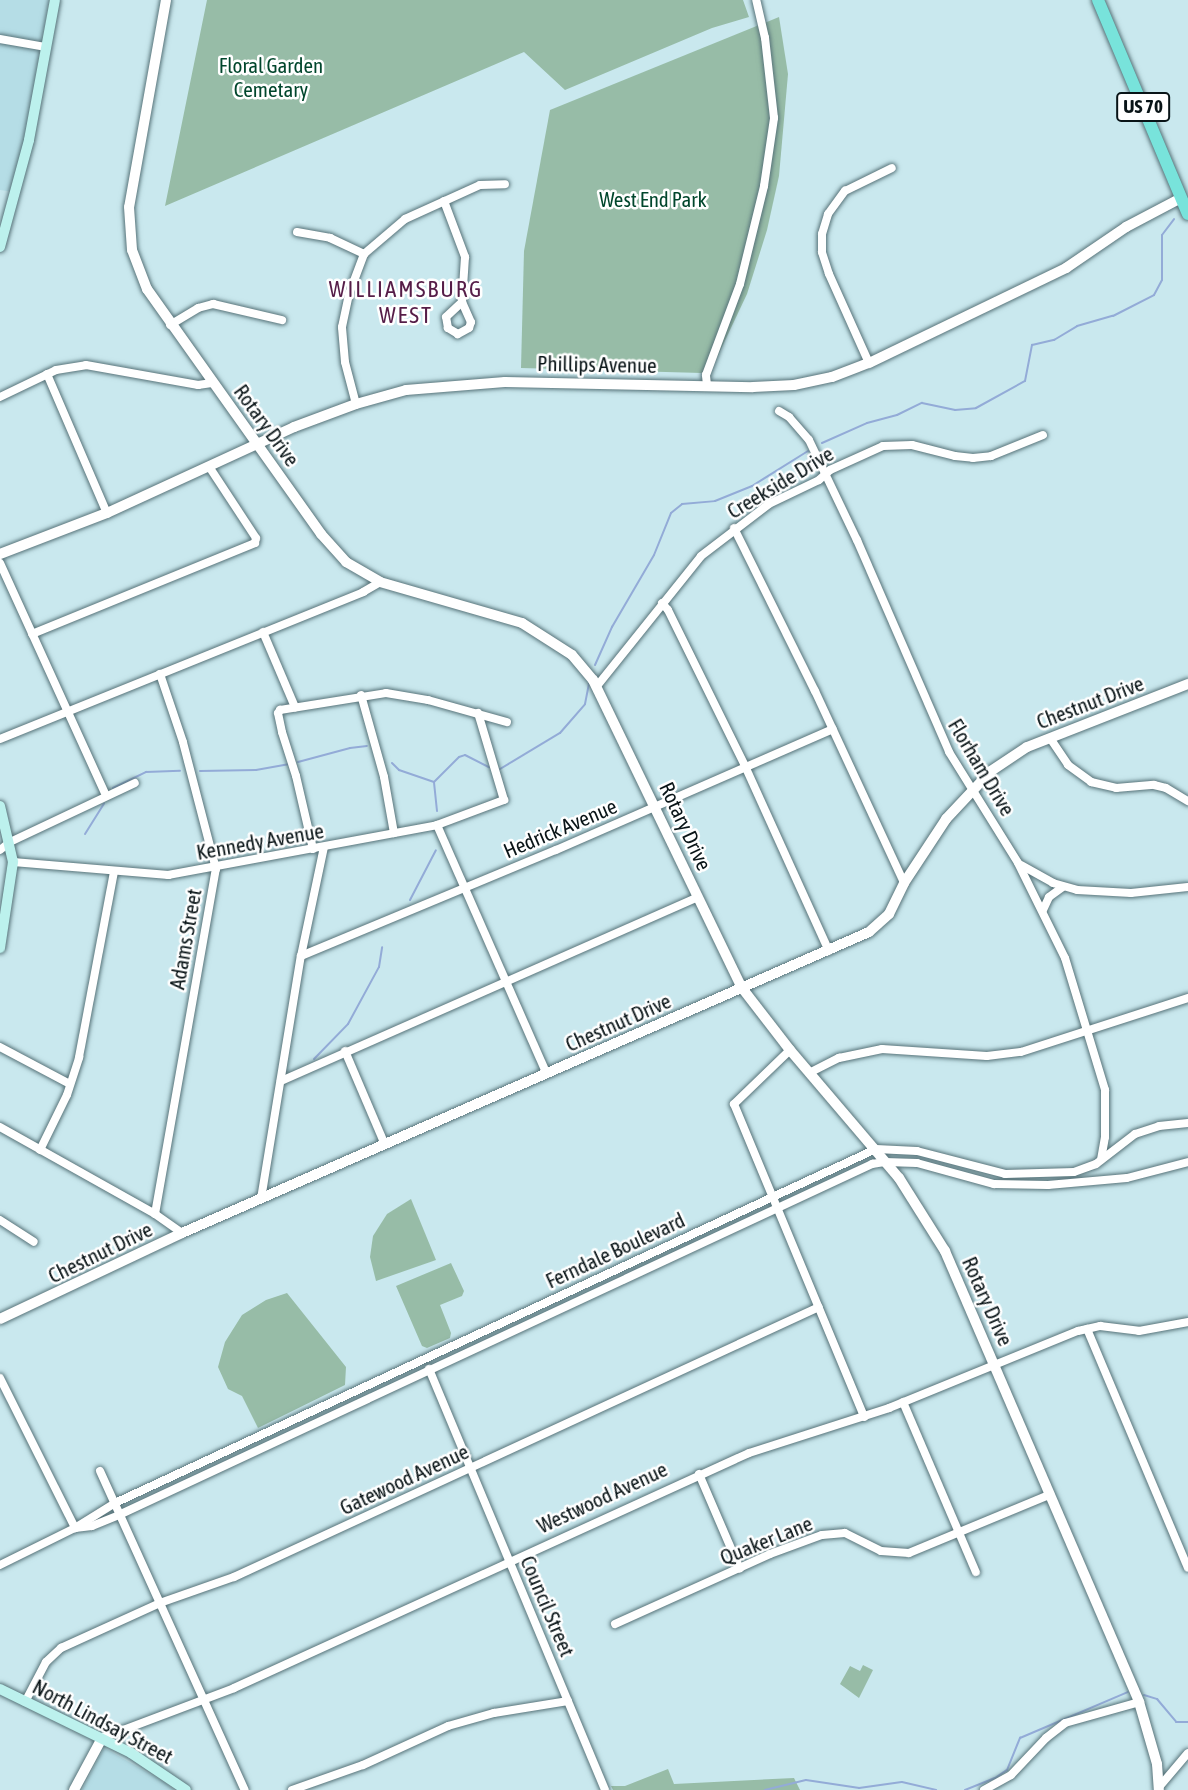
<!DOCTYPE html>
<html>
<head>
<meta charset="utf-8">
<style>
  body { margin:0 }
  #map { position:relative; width:1188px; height:1790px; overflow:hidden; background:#c9e8ee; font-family:"Asap Condensed",sans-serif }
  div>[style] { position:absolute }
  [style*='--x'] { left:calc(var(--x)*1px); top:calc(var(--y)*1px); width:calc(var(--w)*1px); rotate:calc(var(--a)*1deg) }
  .built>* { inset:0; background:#b5dde6 }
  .green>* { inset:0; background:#97bca7 }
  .stream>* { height:2px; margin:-1px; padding:0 1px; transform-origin:1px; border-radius:1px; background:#93abd7 }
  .roads { filter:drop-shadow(0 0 2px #577379) drop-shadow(0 0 2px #577379) }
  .minor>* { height:8px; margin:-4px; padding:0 4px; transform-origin:4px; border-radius:4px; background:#fff }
  .tertiary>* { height:10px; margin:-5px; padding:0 5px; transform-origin:5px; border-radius:5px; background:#fff }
  .secondary>* { height:10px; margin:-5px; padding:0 5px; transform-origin:5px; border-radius:5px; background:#bcf1ed }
  .primary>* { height:12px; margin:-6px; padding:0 6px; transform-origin:6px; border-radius:6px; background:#78e3db }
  span { translate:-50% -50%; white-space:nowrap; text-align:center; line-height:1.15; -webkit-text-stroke:5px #fff; paint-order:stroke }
  .shield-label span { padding:2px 5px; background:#fff; border:2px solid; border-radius:5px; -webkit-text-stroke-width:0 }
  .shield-label { font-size:19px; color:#091417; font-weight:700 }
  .park-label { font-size:21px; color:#00462c }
  .street-label { font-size:21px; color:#091417 }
  .neighbourhood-label { font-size:23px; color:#551d48; letter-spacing:2px }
</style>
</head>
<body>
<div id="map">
  <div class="built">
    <div style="clip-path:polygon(0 0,49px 0,15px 192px,0 190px)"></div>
    <div style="clip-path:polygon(106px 1749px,164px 1782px,174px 1790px,82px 1790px,103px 1750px)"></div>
  </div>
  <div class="green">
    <div style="clip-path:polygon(207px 0,743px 0,749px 17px,712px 28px,565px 90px,524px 52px,165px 206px)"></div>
    <div style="clip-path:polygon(779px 17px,788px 74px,779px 176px,767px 230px,747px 294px,712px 368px,702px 373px,521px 368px,524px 251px,550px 110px)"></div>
    <div style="clip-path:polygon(411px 1199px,436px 1260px,376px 1281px,370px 1257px,373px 1236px,387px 1214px)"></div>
    <div style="clip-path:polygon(451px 1263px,464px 1291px,462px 1296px,440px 1305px,451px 1333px,450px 1338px,427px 1348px,422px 1346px,396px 1286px)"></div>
    <div style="clip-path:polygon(287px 1293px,346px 1367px,345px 1385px,258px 1428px,242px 1396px,228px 1389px,218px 1367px,225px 1342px,242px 1315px,266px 1300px)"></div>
    <div style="clip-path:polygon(863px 1665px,873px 1670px,859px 1698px,840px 1684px,850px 1666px,860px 1671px)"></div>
    <div style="clip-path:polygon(668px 1769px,674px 1784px,794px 1778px,800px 1790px,613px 1790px,611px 1786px,625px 1786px)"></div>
  </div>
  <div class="stream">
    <div style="--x:822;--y:443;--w:49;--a:-24"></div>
    <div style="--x:867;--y:423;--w:31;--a:-15"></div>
    <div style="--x:897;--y:415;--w:28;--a:-26"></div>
    <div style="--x:922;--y:403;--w:34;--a:12"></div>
    <div style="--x:955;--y:410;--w:21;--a:-5"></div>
    <div style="--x:976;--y:408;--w:56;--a:-28.9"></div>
    <div style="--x:1025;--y:381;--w:37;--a:-79"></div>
    <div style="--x:1032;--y:345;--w:23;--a:-13"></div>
    <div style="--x:1054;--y:340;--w:27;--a:-31"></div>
    <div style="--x:1077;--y:326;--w:37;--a:-16"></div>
    <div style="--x:1113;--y:316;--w:46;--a:-27.1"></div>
    <div style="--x:1154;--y:295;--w:17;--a:-62"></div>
    <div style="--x:1162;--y:280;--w:45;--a:-90"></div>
    <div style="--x:1162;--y:235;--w:20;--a:-53"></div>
    <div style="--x:595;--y:665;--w:42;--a:-65.9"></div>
    <div style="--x:612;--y:627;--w:83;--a:-59.7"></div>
    <div style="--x:654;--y:555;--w:45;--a:-68"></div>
    <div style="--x:671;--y:513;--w:14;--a:-39"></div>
    <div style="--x:682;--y:504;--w:33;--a:-5"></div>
    <div style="--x:715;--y:501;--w:40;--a:-22"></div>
    <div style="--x:752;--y:486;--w:66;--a:-32"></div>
    <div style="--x:298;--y:762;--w:54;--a:-15.1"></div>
    <div style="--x:350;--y:748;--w:17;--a:-7"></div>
    <div style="--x:392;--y:763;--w:10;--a:45"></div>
    <div style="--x:399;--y:770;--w:37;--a:19"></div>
    <div style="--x:500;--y:769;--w:70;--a:-31"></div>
    <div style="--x:560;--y:733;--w:38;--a:-49"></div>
    <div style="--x:585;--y:704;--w:21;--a:-79"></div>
    <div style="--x:200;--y:771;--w:56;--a:-1"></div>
    <div style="--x:256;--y:770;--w:34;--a:-10"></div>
    <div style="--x:113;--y:788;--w:37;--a:-26"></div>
    <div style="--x:146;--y:772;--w:34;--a:-2"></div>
    <div style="--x:437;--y:811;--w:29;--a:-96"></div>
    <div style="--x:434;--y:782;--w:35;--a:-45"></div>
    <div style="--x:459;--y:757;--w:6;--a:-18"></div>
    <div style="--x:465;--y:755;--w:27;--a:27"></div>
    <div style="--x:85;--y:834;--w:36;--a:-58"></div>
    <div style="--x:410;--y:900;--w:56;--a:-62.5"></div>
    <div style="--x:314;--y:1059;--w:49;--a:-45.8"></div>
    <div style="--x:348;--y:1024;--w:65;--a:-61.5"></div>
    <div style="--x:379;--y:967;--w:20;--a:-81"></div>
    <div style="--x:1144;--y:1695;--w:14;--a:17"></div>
    <div style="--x:1157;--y:1699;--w:30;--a:50"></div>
    <div style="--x:1176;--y:1722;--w:12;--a:0"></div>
    <div style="--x:765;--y:1790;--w:42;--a:-13.7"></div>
    <div style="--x:806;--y:1780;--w:54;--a:8.6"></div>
    <div style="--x:859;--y:1788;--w:43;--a:-7.9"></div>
    <div style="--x:902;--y:1782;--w:35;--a:13"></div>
    <div style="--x:965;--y:1790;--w:32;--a:-22"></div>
    <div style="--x:995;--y:1778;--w:14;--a:-34"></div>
    <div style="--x:1007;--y:1770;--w:35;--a:-68"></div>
    <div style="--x:1020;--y:1738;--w:117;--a:-23.1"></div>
  </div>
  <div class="roads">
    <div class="minor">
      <div style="--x:0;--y:39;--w:47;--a:9.9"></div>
      <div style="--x:444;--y:201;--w:60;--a:69.4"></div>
      <div style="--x:465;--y:257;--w:45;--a:93.8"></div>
      <div style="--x:462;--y:302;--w:22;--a:66"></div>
      <div style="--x:471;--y:322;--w:6;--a:108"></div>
      <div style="--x:469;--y:328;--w:13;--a:151"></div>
      <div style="--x:458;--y:334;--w:12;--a:-149"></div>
      <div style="--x:448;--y:328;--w:11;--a:-100"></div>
      <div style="--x:446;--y:317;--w:22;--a:-43"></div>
      <div style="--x:297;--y:232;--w:34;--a:10"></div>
      <div style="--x:330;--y:238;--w:38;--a:25"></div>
      <div style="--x:170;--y:325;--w:33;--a:-31"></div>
      <div style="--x:198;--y:308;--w:16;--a:-15"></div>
      <div style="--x:213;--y:304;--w:71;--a:13.1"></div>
      <div style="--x:869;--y:363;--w:98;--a:-114.2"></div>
      <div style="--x:829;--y:274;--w:23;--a:-108"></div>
      <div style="--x:822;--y:252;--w:18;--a:-90"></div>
      <div style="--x:822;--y:234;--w:21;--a:-73"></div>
      <div style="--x:828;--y:214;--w:29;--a:-54"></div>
      <div style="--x:845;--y:191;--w:52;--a:-26.1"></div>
      <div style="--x:47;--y:374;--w:151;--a:66.7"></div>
      <div style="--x:707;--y:385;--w:10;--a:-96"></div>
      <div style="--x:706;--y:375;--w:97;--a:-69.5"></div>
      <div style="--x:740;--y:284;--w:101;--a:-76.2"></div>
      <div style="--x:764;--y:186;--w:69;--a:-81.6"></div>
      <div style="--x:774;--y:118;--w:81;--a:-96.4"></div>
      <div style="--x:765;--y:38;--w:39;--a:-103"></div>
      <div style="--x:0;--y:397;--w:62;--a:-25.7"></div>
      <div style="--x:56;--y:370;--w:30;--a:-9"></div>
      <div style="--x:86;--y:365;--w:114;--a:10.1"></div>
      <div style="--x:198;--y:385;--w:14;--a:-8"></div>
      <div style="--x:356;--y:404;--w:43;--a:-104.7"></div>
      <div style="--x:345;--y:362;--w:35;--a:-95"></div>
      <div style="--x:342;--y:327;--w:34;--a:-78"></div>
      <div style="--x:349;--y:294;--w:43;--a:-69.4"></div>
      <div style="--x:364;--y:254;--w:54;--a:-40.5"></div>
      <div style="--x:405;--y:219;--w:82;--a:-24.4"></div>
      <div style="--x:480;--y:185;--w:25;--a:-2"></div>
      <div style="--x:779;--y:411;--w:12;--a:31"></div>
      <div style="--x:789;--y:417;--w:30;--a:49"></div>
      <div style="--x:809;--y:440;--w:111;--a:64.4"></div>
      <div style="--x:857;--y:540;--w:231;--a:66.5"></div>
      <div style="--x:949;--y:752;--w:131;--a:58.1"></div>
      <div style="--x:1018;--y:863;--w:106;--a:63.7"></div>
      <div style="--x:1065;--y:958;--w:138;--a:73.1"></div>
      <div style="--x:1105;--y:1090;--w:47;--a:90"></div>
      <div style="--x:1105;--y:1137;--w:23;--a:100"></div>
      <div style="--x:734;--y:528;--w:182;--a:63.6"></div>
      <div style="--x:815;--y:691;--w:212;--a:65.1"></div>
      <div style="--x:0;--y:563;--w:256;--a:65.5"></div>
      <div style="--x:662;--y:603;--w:9;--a:49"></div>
      <div style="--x:668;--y:610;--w:174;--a:63.7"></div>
      <div style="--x:745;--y:766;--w:203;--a:65.6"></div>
      <div style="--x:263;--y:632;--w:82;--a:66.9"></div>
      <div style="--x:32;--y:634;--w:241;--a:-22.2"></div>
      <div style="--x:255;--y:543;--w:5;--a:-79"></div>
      <div style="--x:256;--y:538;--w:84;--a:-123.3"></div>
      <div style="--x:597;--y:686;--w:166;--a:-51.3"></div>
      <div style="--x:701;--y:556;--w:86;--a:-37.4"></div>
      <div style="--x:769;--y:504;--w:55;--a:-25.6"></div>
      <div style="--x:819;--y:480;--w:15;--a:-42"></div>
      <div style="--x:830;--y:470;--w:58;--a:-24.4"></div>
      <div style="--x:883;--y:446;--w:29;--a:-2"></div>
      <div style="--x:912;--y:445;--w:44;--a:14.3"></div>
      <div style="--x:955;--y:456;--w:18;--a:6"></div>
      <div style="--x:973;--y:458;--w:18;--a:-6"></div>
      <div style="--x:991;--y:456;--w:56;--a:-22"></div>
      <div style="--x:361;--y:695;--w:85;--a:74.3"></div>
      <div style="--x:384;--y:777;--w:57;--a:79.9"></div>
      <div style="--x:1050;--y:738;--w:32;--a:56"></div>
      <div style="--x:1068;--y:765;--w:29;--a:36"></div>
      <div style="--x:1091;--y:782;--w:26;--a:13"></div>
      <div style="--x:1116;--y:788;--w:38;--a:-5"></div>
      <div style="--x:1154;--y:785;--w:12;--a:14"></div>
      <div style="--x:1166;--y:788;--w:26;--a:31"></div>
      <div style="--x:0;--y:739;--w:392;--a:-22"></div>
      <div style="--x:363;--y:592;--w:20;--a:-30"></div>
      <div style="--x:437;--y:825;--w:272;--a:66.2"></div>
      <div style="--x:313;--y:849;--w:75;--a:-103.1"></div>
      <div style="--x:296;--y:776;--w:46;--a:-107.7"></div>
      <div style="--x:282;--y:732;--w:19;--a:-102"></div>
      <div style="--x:278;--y:713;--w:4;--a:-56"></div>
      <div style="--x:280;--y:710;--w:107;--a:-9.1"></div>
      <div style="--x:386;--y:693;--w:43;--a:9.5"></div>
      <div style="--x:428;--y:700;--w:82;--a:15.6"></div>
      <div style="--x:0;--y:850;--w:13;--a:-39"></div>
      <div style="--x:10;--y:842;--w:138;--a:-25.3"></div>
      <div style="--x:13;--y:862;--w:156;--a:4.8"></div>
      <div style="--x:168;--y:875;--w:274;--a:-10.5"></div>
      <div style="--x:437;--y:825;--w:72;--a:-20.5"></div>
      <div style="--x:504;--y:800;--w:91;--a:-106.6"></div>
      <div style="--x:1021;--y:865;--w:37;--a:29"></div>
      <div style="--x:1053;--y:883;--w:25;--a:16"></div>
      <div style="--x:1077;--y:890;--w:54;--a:3.2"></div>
      <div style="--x:1131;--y:893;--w:57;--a:-6"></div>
      <div style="--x:1043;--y:910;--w:14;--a:-65"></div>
      <div style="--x:1049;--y:897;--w:17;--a:-36"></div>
      <div style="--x:301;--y:956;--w:276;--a:-22.6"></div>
      <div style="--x:556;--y:850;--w:302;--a:-23.6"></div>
      <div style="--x:0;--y:1047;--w:79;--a:27.9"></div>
      <div style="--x:790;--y:1050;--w:78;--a:136"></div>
      <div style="--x:734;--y:1104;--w:339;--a:67.4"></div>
      <div style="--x:345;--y:1051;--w:102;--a:66.9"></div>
      <div style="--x:809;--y:1073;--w:34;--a:-27"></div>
      <div style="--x:839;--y:1058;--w:44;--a:-11.8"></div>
      <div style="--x:882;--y:1049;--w:105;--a:3.8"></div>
      <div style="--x:987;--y:1056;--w:34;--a:-7"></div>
      <div style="--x:1021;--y:1052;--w:176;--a:-17.9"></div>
      <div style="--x:281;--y:1081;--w:456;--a:-23.8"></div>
      <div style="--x:0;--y:1127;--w:178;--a:29.3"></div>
      <div style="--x:155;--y:1214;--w:33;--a:35"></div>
      <div style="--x:40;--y:1150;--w:61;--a:-63.9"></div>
      <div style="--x:67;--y:1095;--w:40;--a:-72"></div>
      <div style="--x:79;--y:1057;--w:188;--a:-79.3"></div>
      <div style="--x:261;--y:1199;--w:246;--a:-80.7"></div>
      <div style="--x:301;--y:956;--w:111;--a:-78.1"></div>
      <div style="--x:155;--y:1214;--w:350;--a:-80"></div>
      <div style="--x:216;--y:869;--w:131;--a:-104.6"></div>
      <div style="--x:183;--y:742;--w:72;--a:-108.7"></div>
      <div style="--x:0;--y:1220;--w:40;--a:32.9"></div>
      <div style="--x:1087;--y:1329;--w:259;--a:67.1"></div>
      <div style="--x:429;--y:1369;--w:456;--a:67.3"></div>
      <div style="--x:0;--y:1378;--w:168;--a:63.4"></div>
      <div style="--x:903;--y:1402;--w:185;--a:66.8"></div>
      <div style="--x:100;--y:1471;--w:350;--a:65.6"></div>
      <div style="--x:699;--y:1474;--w:103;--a:66.7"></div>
      <div style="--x:75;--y:1528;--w:17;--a:-7"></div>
      <div style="--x:92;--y:1526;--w:31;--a:-22"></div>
      <div style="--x:121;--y:1514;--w:829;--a:-24.99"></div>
      <div style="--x:872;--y:1164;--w:13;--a:-9"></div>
      <div style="--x:885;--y:1162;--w:32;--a:2"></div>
      <div style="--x:917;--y:1163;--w:80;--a:15.3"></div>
      <div style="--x:994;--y:1184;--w:54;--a:1.1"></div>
      <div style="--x:1048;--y:1185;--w:79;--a:-5.1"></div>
      <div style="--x:1127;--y:1178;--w:63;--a:-14.7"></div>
      <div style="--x:0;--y:1565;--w:84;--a:-26.3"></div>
      <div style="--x:75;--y:1528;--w:47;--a:-32"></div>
      <div style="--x:115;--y:1503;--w:839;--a:-24.95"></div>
      <div style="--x:876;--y:1149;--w:41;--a:2.8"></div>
      <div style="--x:917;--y:1151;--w:91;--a:14.6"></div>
      <div style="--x:1005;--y:1174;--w:69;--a:-1.7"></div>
      <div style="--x:1074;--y:1172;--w:23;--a:-20"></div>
      <div style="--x:1096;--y:1164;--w:49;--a:-37.6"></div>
      <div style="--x:1135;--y:1134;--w:25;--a:-18"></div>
      <div style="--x:1159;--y:1126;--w:29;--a:-6"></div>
      <div style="--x:615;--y:1624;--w:170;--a:-24.3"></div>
      <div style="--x:770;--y:1554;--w:55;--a:-20.1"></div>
      <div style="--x:822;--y:1535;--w:23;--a:-5"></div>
      <div style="--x:845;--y:1533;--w:40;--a:26.6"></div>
      <div style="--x:881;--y:1551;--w:28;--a:4"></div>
      <div style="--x:909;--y:1553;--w:152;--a:-22.5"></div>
      <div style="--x:25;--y:1702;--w:45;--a:-62.3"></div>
      <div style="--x:46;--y:1662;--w:21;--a:-43"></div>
      <div style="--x:61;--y:1648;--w:109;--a:-24.4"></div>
      <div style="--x:160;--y:1603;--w:78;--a:-19.4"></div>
      <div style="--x:234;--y:1577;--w:644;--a:-24.78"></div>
      <div style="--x:102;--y:1738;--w:141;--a:-20.7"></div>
      <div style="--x:234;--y:1688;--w:566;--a:-24.53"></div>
      <div style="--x:749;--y:1453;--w:147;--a:-17.8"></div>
      <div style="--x:889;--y:1408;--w:204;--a:-22.2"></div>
      <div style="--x:1078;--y:1331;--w:23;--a:-13"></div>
      <div style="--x:1100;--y:1326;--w:39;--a:7"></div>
      <div style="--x:1139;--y:1331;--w:50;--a:-10.4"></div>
      <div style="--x:1160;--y:1786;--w:43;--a:-49.7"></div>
      <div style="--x:292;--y:1790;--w:75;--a:-19.4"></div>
      <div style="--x:363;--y:1765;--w:94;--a:-24.6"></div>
      <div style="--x:448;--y:1726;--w:48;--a:-15.8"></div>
      <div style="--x:494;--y:1713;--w:75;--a:-9.2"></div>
      <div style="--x:984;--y:1790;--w:31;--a:-29"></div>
      <div style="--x:1011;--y:1775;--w:51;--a:-46.6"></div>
      <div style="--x:1046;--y:1738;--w:24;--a:-38"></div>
      <div style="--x:1065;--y:1723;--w:77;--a:-15.8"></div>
    </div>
    <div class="tertiary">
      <div style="--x:166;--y:0;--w:210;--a:100.1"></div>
      <div style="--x:129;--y:207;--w:43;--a:86"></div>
      <div style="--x:132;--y:250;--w:42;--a:69"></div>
      <div style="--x:147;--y:289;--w:301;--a:54.6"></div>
      <div style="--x:321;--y:534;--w:38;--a:48"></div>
      <div style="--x:346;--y:562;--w:39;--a:30"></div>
      <div style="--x:380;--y:582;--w:148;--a:16.1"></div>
      <div style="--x:522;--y:623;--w:59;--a:32.6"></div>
      <div style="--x:572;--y:655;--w:33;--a:50"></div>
      <div style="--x:593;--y:680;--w:342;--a:64.2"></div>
      <div style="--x:742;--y:988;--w:78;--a:52.3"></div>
      <div style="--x:790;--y:1050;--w:168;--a:49.6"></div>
      <div style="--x:899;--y:1178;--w:86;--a:57.8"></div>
      <div style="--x:945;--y:1251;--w:491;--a:66.7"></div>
      <div style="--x:1139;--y:1702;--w:65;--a:73.8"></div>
      <div style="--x:1157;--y:1764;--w:26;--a:86"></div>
      <div style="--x:0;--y:554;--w:115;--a:-21"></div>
      <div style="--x:107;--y:513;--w:206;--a:-24.7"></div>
      <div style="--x:294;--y:427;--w:66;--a:-20.4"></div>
      <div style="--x:356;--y:404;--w:52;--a:-15.6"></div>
      <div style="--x:406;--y:390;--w:99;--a:-4.6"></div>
      <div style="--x:505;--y:382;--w:248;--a:1.2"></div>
      <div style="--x:753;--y:387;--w:41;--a:-2.8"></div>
      <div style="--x:794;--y:385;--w:39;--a:-12"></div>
      <div style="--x:832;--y:377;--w:40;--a:-21"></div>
      <div style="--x:869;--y:363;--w:219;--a:-25.7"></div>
      <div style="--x:1066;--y:268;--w:73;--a:-34.3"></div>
      <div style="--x:1126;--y:227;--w:62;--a:-27.8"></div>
      <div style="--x:0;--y:1319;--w:201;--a:-25.3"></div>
      <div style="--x:182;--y:1233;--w:750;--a:-23.66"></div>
      <div style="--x:869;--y:932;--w:27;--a:-42"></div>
      <div style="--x:889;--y:914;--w:34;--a:-64"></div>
      <div style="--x:904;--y:883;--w:77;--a:-56.7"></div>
      <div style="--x:946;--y:819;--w:66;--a:-46.8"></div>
      <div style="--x:991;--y:771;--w:43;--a:-33.7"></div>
      <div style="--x:1027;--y:747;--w:173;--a:-21.4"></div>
      <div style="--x:74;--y:1790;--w:59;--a:-61.7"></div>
    </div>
    <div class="secondary">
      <div style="--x:0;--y:247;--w:111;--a:-74.8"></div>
      <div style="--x:29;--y:140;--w:142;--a:-79.5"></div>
      <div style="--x:0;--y:806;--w:57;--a:76.9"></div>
      <div style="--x:13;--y:862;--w:87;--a:98.6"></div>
      <div style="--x:0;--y:1689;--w:146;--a:26"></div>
      <div style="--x:131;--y:1753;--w:66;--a:33.9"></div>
    </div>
    <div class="primary">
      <div style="--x:1098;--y:0;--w:232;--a:67.2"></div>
    </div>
  </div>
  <div class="shield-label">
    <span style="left:1143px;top:107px">US 70</span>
  </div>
  <div class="park-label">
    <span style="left:271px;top:77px">Floral Garden<br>Cemetary</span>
    <span style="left:653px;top:199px">West End Park</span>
  </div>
  <div class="street-label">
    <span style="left:597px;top:364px;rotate:1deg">Phillips Avenue</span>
    <span style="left:267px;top:425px;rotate:54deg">Rotary Drive</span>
    <span style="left:780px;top:482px;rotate:-31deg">Creekside Drive</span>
    <span style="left:1090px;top:702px;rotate:-21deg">Chestnut Drive</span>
    <span style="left:982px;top:767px;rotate:59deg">Florham Drive</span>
    <span style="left:686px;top:826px;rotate:65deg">Rotary Drive</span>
    <span style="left:560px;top:828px;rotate:-23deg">Hedrick Avenue</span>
    <span style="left:260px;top:841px;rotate:-10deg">Kennedy Avenue</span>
    <span style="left:185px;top:939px;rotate:-80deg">Adams Street</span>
    <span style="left:618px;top:1022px;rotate:-24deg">Chestnut Drive</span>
    <span style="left:615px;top:1250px;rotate:-25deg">Ferndale Boulevard</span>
    <span style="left:100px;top:1252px;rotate:-26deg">Chestnut Drive</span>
    <span style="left:988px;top:1301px;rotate:66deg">Rotary Drive</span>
    <span style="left:404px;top:1479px;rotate:-25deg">Gatewood Avenue</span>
    <span style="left:602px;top:1497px;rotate:-25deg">Westwood Avenue</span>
    <span style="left:766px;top:1540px;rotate:-22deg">Quaker Lane</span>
    <span style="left:548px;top:1606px;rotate:67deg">Council Street</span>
    <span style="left:103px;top:1721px;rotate:28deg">North Lindsay Street</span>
  </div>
  <div class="neighbourhood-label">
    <span style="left:406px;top:302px">WILLIAMSBURG<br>WEST</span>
  </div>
</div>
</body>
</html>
